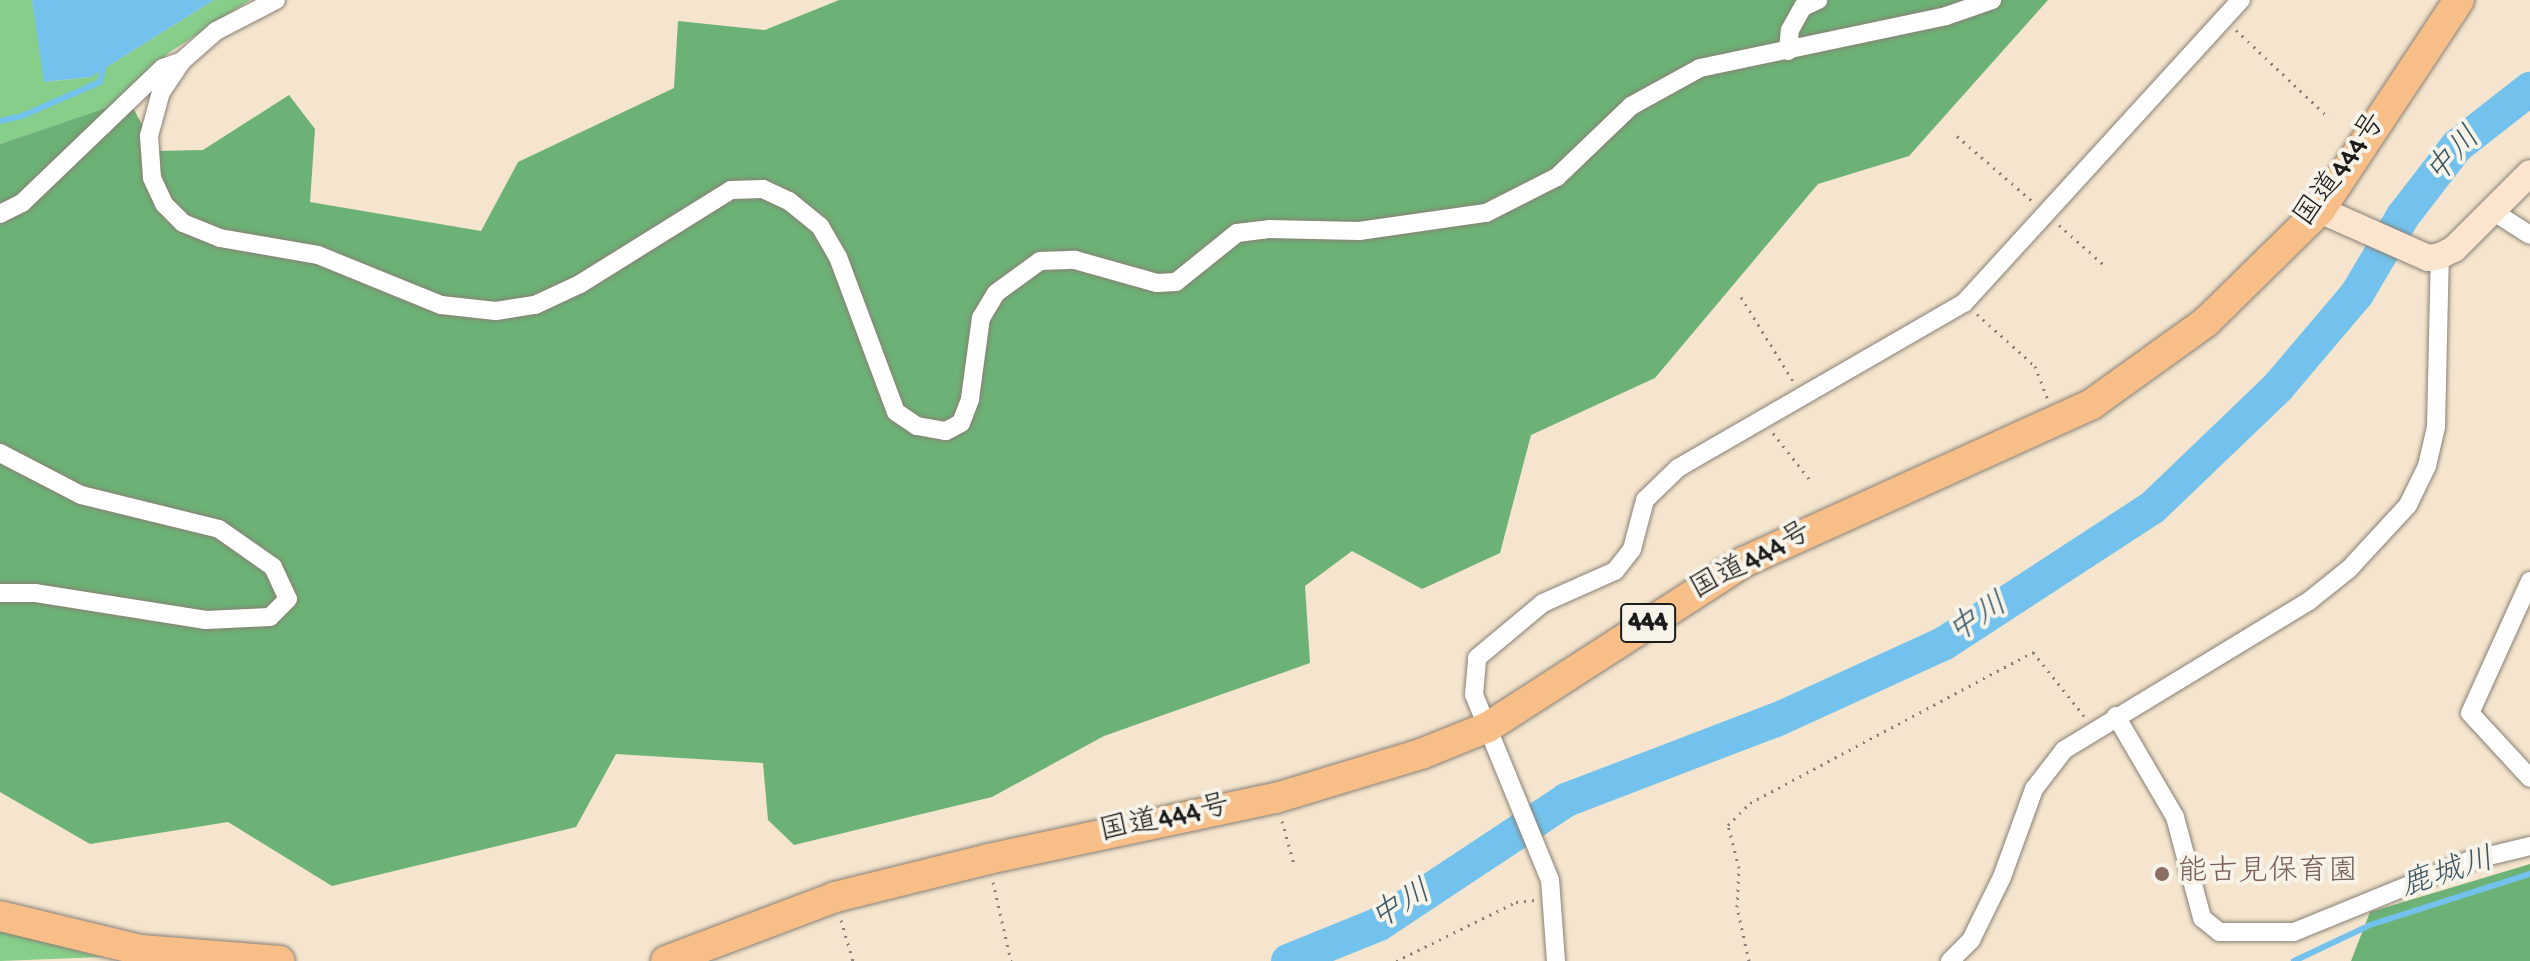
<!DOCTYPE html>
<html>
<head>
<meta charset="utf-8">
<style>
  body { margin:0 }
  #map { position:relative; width:2530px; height:961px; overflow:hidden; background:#f5e5ce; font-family:"Gochi Hand","Klee One",sans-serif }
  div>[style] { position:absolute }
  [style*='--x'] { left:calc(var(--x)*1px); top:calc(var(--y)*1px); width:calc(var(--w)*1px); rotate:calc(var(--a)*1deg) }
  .green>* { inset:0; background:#86ce89 }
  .forest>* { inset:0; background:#6cb175 }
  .water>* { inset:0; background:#72c2ed }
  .stream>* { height:6px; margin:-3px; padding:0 3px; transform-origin:3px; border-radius:3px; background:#72c2ed }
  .river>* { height:34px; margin:-17px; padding:0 17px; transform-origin:17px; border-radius:17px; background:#72c2ed }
  .path>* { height:3px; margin-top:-1.5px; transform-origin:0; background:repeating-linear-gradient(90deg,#888075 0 2px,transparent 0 8px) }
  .roads { filter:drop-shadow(0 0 2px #888075) drop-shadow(0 0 2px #888075) }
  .minor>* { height:18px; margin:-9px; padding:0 9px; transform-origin:9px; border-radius:9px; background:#fff }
  .secondary>* { height:26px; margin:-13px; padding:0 13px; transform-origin:13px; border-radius:13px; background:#fce5cf }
  .trunk>* { height:30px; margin:-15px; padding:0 15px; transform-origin:15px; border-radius:15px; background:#f7be88 }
  .dots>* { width:22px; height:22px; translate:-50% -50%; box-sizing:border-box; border:4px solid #f7f3e8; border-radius:50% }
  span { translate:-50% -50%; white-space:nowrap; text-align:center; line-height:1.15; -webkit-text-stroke:8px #f7f3e8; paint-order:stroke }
  .shield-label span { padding:2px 6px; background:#f7f3e8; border:2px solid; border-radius:6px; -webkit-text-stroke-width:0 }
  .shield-label { font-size:28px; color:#1c1c1c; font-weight:700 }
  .street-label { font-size:30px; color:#1c1c1c }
  .education-label { font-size:30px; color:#785e54 }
  .left { translate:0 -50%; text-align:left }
  .water-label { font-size:32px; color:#3a5665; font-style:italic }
</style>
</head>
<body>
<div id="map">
  <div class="green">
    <div style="clip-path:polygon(0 0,32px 0,45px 82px,91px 77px,214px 0,250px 0,167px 54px,129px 100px,0 144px)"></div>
    <div style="clip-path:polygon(0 930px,102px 957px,0 961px)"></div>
  </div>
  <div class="forest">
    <div style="clip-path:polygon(839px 0,2048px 0,1909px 156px,1818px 184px,1655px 378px,1531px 435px,1500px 553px,1422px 589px,1352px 551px,1305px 586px,1310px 663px,1104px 736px,992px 797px,794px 845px,768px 820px,763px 763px,616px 754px,576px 827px,332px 886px,228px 822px,90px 844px,0 792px,0 144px,129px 100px,156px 151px,203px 150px,289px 95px,315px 129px,310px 202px,481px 231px,518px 162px,674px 88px,678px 21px,765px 30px)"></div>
    <div style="clip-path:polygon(2530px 864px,2530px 961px,2351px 961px,2370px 912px)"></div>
  </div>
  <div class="water">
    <div style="clip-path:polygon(32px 0,214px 0,91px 77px,44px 82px)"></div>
  </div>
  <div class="stream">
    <div style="--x:0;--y:121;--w:23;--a:-13"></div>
    <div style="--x:22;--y:116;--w:85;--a:-23.6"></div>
    <div style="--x:100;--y:82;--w:17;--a:-77"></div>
    <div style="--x:2294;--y:961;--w:84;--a:-25.3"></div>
    <div style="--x:2370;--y:925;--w:168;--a:-17.7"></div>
  </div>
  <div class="river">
    <div style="--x:1288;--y:961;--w:98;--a:-22.1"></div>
    <div style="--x:1379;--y:924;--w:224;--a:-33.5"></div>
    <div style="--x:1566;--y:800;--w:225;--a:-20.9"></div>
    <div style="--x:1776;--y:720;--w:183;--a:-24.5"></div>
    <div style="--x:1943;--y:644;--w:249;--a:-33.1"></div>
    <div style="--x:2152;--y:508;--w:175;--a:-43.8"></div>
    <div style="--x:2278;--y:387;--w:122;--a:-49.7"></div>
    <div style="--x:2357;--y:294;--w:91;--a:-59.5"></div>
    <div style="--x:2403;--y:216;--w:88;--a:-52.4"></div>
    <div style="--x:2457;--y:146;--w:93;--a:-38"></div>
  </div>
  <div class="path">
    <div style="--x:2236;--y:30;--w:128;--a:43.4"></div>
    <div style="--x:1957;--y:136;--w:99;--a:40.9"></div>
    <div style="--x:2059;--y:225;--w:60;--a:41.6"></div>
    <div style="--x:1741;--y:297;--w:99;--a:58.2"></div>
    <div style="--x:1977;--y:314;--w:78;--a:41.9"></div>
    <div style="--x:2035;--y:366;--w:34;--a:69"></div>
    <div style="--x:1773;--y:433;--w:60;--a:51.8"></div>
    <div style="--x:1282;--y:821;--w:45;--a:74.4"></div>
    <div style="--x:993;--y:882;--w:81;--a:77.2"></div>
    <div style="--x:841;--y:920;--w:43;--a:73.7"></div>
    <div style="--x:1396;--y:961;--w:134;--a:-26.2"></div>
    <div style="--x:1516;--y:902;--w:19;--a:-6"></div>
    <div style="--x:1749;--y:961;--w:55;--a:-102.5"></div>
    <div style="--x:1737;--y:907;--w:39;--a:-87"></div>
    <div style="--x:1739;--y:868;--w:44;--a:-104.3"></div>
    <div style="--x:1728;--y:825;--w:31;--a:-45"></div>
    <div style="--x:1750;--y:803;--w:321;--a:-28.1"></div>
    <div style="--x:2033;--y:652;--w:82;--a:51.4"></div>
  </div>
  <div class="roads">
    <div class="minor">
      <div style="--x:276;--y:0;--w:68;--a:152.7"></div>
      <div style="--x:216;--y:31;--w:45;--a:138.6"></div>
      <div style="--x:182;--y:61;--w:37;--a:124"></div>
      <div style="--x:161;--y:92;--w:46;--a:105.3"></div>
      <div style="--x:149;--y:136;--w:42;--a:85.9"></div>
      <div style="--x:152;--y:178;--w:29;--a:65"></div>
      <div style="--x:164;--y:204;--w:27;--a:45"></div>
      <div style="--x:183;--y:223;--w:40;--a:22"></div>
      <div style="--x:220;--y:238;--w:99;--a:9.8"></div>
      <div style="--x:318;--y:255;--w:133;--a:22.1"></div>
      <div style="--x:441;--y:305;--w:55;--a:6.2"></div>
      <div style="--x:496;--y:311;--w:39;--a:-9"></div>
      <div style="--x:535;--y:305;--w:50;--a:-25"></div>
      <div style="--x:580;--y:284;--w:178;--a:-31.9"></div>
      <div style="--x:731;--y:190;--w:32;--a:-2"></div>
      <div style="--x:763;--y:189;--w:29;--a:25"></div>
      <div style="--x:789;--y:201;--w:40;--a:39"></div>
      <div style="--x:820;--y:226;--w:36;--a:60"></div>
      <div style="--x:838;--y:257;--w:165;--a:69.5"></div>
      <div style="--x:896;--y:412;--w:25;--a:34"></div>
      <div style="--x:917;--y:426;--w:29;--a:10"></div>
      <div style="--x:946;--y:431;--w:17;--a:-28"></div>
      <div style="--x:961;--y:423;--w:26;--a:-69"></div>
      <div style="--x:970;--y:399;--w:82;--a:-82.3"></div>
      <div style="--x:981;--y:318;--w:29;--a:-59"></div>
      <div style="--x:996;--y:293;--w:54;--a:-36"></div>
      <div style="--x:1040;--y:261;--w:35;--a:-2"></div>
      <div style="--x:1075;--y:260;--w:85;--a:15.7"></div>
      <div style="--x:1157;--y:283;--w:19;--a:-3"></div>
      <div style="--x:1176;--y:282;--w:78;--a:-38.8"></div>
      <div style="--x:1237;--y:233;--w:32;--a:-7"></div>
      <div style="--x:1269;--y:229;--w:90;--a:1.3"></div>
      <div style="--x:1359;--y:231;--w:128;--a:-8.1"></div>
      <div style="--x:1486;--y:213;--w:80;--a:-26.9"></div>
      <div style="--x:1557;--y:177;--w:103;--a:-43.8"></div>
      <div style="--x:1631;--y:106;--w:79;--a:-28.8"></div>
      <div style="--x:1700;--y:68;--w:251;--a:-11.9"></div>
      <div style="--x:1946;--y:16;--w:49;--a:-19.2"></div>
      <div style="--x:1788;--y:51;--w:21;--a:-85"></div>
      <div style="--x:1790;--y:30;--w:26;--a:-61"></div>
      <div style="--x:1803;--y:7;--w:17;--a:-25"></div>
      <div style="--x:2491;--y:210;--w:46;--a:32.7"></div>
      <div style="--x:0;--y:214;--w:25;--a:-27"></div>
      <div style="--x:22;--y:203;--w:195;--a:-43.8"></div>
      <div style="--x:163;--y:68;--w:20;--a:-20"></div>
      <div style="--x:0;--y:453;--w:91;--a:27.4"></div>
      <div style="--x:81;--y:495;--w:142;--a:13.8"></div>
      <div style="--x:219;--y:529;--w:66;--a:35.1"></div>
      <div style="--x:273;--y:567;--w:35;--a:65"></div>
      <div style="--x:288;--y:599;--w:25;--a:135"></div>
      <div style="--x:270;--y:617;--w:64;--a:177.3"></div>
      <div style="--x:206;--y:620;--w:172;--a:-171"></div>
      <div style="--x:36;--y:593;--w:36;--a:180"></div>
      <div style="--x:2530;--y:581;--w:145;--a:114.4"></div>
      <div style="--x:2470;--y:713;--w:88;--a:47.3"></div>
      <div style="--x:2116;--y:716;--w:117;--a:59.7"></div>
      <div style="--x:2175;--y:817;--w:105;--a:75"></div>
      <div style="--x:2202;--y:918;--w:22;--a:39"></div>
      <div style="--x:2219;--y:932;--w:75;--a:0"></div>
      <div style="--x:2294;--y:932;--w:188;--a:-22.2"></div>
      <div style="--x:2468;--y:861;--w:64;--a:-13.6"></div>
      <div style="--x:1556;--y:961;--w:81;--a:-94.2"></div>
      <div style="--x:1550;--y:880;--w:200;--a:-112.3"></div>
      <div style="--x:1474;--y:695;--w:37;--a:-85"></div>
      <div style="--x:1477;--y:658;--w:86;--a:-39.8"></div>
      <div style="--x:1543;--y:603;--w:79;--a:-24"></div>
      <div style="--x:1615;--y:571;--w:28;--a:-52"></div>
      <div style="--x:1632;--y:549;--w:51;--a:-75.1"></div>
      <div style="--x:1645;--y:500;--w:46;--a:-44.1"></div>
      <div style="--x:1678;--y:468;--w:330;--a:-30"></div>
      <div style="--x:1964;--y:303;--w:411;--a:-47.6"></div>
      <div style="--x:1950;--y:961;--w:30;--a:-45"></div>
      <div style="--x:1971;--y:940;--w:70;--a:-63.8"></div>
      <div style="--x:2002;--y:877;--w:94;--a:-70"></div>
      <div style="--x:2034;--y:789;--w:49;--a:-52.4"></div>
      <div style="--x:2064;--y:750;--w:287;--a:-31.3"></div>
      <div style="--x:2309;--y:601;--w:51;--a:-38.7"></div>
      <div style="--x:2349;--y:569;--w:87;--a:-47.3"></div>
      <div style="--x:2408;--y:505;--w:43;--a:-64"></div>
      <div style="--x:2427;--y:466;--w:40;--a:-77"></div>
      <div style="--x:2436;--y:427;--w:171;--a:-88.7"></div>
    </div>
    <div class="secondary">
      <div style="--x:2320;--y:210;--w:118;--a:24"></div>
      <div style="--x:2428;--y:258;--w:12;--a:-9"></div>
      <div style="--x:2440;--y:256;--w:16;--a:-27"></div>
      <div style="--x:2454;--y:249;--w:107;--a:-45"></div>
    </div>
    <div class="trunk">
      <div style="--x:0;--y:916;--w:145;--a:13.6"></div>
      <div style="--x:141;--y:950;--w:139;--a:4.5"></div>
      <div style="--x:666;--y:961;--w:181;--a:-20.7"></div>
      <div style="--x:835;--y:897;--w:158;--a:-13.9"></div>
      <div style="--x:988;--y:859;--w:294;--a:-12"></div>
      <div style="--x:1276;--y:798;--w:152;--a:-16.9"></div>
      <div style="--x:1421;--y:754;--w:72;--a:-21.9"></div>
      <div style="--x:1488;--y:727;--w:305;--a:-32.8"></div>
      <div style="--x:1744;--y:562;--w:382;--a:-24.4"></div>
      <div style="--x:2092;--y:404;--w:140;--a:-35.7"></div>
      <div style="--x:2206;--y:322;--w:160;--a:-44.5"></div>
      <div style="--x:2320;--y:210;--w:252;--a:-56.5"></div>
    </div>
  </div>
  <div class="dots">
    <div style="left:2162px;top:874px;background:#8d6e63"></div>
  </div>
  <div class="shield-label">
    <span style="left:1648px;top:623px">444</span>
  </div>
  <div class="street-label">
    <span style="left:2342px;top:171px;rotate:-54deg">国道444号</span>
    <span style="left:1752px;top:563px;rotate:-28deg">国道444号</span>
    <span style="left:1165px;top:821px;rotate:-12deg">国道444号</span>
  </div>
  <div class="education-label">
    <span class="left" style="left:2178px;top:874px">能古見保育園</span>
  </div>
  <div class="water-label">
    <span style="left:2455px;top:157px;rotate:-47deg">中川</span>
    <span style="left:1979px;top:620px;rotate:-33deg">中川</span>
    <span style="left:2448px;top:875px;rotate:-18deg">鹿城川</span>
    <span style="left:1402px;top:907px;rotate:-31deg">中川</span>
  </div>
</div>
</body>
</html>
